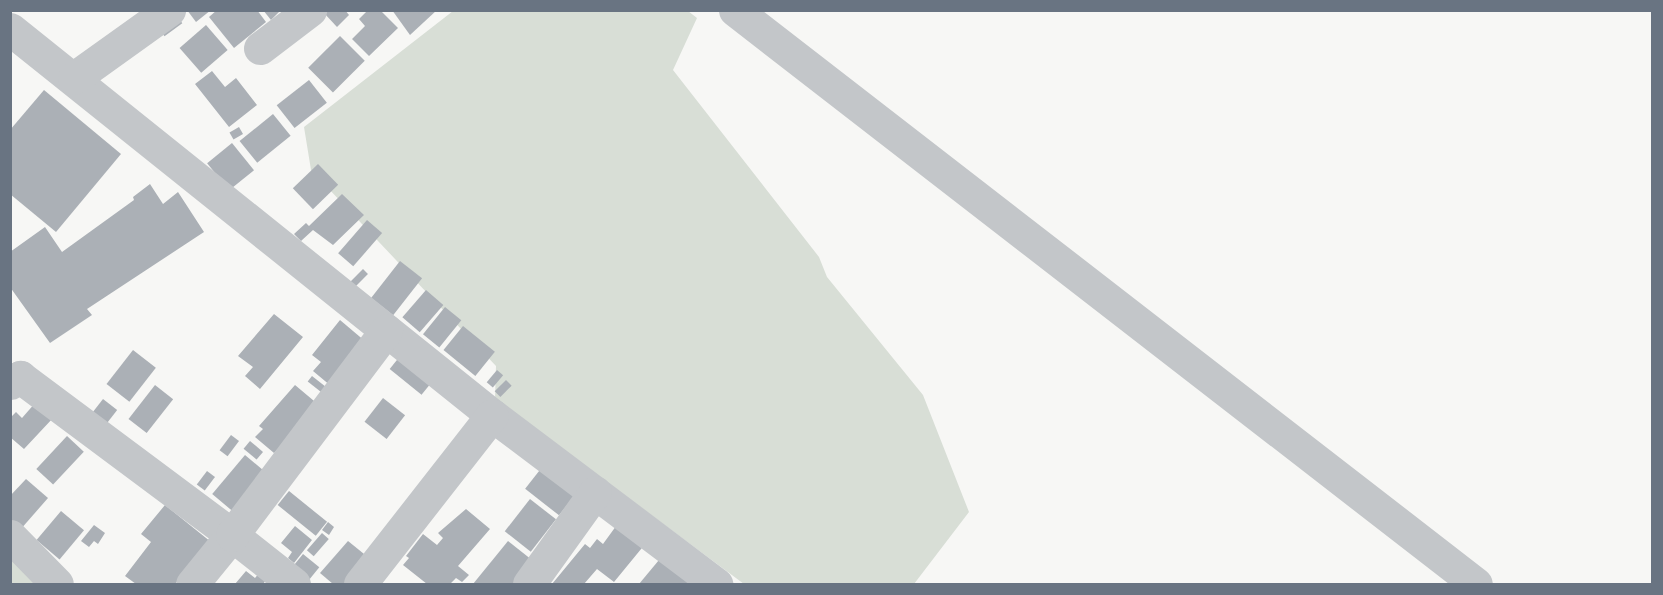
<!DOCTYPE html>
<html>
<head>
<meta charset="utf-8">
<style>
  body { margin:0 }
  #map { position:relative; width:1663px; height:595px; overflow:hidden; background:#f7f7f5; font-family:Signika,sans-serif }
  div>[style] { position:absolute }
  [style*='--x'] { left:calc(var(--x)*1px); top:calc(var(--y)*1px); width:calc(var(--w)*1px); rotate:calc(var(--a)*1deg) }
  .green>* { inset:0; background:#d8ded6 }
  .building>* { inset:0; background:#abb0b6; transform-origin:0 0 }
  .minor>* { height:33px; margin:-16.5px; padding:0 16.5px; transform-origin:16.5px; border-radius:16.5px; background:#c3c6c9 }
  span { translate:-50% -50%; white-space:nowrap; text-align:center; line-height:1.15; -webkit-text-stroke:6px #fff; paint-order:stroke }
  .frame { position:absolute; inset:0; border:12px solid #697482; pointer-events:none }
</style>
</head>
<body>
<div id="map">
  <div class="green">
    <div style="clip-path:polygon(453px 11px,688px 11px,697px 18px,673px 70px,819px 257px,827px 277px,923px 395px,969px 512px,914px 584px,744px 584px,495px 399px,496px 366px,311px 170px,304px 127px)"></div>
    <div style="clip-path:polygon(10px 553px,41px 584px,11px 584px)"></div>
  </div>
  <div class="building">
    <div style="clip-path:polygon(187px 10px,211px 10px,196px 22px)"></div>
    <div style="clip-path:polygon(217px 10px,257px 10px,266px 22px,234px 48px,209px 17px)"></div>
    <div style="clip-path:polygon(263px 10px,281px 10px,271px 20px)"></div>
    <div style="clip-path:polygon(327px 10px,345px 10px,349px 15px,337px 27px,324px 13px)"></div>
    <div style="clip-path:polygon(368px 10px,380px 10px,398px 28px,369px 56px,352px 39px,365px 26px,359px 19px)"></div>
    <div style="clip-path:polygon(392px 10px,437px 10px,410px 35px)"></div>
    <div style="left:177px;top:16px;width:9px;height:22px;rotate:54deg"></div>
    <div style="left:206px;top:25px;width:33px;height:35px;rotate:49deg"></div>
    <div style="left:340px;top:36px;width:35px;height:45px;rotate:45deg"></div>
    <div style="clip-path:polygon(212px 71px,225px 87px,236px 78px,257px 105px,229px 127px,195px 84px)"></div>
    <div style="left:309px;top:80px;width:29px;height:41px;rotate:52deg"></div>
    <div style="clip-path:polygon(44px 90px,121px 154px,56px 232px,10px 194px,10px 130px)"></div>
    <div style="left:273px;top:114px;width:28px;height:43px;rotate:51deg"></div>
    <div style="left:239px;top:127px;width:8px;height:11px;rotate:60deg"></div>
    <div style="left:232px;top:143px;width:35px;height:32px;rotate:51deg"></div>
    <div style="left:318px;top:164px;width:29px;height:35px;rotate:46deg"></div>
    <div style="clip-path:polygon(150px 184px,163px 204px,178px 192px,204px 232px,87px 309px,92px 315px,50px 343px,10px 287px,10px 252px,45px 227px,62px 252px,134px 200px,133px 197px)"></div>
    <div style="clip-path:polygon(342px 194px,364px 215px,333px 245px,313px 230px,301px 241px,294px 234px,306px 223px,309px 226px)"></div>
    <div style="left:367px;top:220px;width:20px;height:44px;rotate:41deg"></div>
    <div style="left:400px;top:261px;width:28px;height:47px;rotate:38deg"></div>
    <div style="left:363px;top:269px;width:7px;height:19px;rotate:45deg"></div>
    <div style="left:426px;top:290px;width:23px;height:36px;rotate:41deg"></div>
    <div style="left:445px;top:307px;width:21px;height:35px;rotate:39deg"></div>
    <div style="clip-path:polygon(274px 314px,303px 337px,260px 389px,245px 376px,253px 367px,238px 356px)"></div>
    <div style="clip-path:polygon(340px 320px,366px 342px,331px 386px,313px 371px,321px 362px,312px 355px)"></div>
    <div style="left:463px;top:326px;width:41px;height:31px;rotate:39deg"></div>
    <div style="left:133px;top:350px;width:29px;height:43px;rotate:38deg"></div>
    <div style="left:401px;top:355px;width:41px;height:18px;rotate:39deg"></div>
    <div style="left:497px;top:370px;width:8px;height:16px;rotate:40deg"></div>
    <div style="left:312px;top:376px;width:23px;height:7px;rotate:38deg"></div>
    <div style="left:506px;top:380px;width:8px;height:16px;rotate:45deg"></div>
    <div style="left:155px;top:385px;width:23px;height:43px;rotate:38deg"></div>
    <div style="clip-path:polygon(295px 385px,320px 406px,274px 453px,255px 437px,263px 429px,259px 426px)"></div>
    <div style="left:383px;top:398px;width:28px;height:30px;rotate:38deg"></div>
    <div style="left:103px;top:399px;width:18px;height:18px;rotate:38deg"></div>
    <div style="clip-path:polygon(36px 402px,53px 418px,24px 449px,10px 437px,10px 418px,16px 412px,22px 418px)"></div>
    <div style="left:231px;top:435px;width:10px;height:19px;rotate:37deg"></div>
    <div style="left:67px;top:436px;width:23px;height:45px;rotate:43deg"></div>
    <div style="left:250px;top:441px;width:17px;height:10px;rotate:40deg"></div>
    <div style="left:245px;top:455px;width:30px;height:51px;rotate:40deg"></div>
    <div style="left:543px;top:466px;width:43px;height:29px;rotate:38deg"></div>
    <div style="left:207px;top:471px;width:10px;height:17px;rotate:37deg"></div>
    <div style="clip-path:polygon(26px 479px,48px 498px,20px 530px,10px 522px,10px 496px)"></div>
    <div style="left:289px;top:491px;width:49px;height:18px;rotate:39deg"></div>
    <div style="left:530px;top:499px;width:33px;height:41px;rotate:38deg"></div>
    <div style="clip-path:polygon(165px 505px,211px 542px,175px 584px,136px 584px,125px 576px,151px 542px,141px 534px)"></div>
    <div style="clip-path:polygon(466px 509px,490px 529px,458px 566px,469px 575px,462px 582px,456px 578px,450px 584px,427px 584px,403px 565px,409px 558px,406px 556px,423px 534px,437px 545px,443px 538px,438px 533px)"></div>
    <div style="left:61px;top:511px;width:30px;height:38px;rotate:40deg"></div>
    <div style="clip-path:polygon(328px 522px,334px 527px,329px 535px,322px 530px)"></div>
    <div style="clip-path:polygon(619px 522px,646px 543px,614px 582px,597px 569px,584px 584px,552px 584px,585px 544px,590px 548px,597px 539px,603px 544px)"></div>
    <div style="clip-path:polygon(94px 525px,105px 533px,98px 544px,94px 541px,89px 547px,81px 541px)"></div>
    <div style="clip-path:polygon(295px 526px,312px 540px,294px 563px,288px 558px,292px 552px,281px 543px)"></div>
    <div style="left:322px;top:533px;width:9px;height:23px;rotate:41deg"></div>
    <div style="clip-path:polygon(348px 541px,369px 558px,347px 584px,333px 584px,320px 573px)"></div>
    <div style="clip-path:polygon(508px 541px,532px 560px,513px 584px,473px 584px)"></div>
    <div style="left:303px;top:554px;width:21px;height:19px;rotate:39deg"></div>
    <div style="clip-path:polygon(659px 560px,691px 584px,639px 584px)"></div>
    <div style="clip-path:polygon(246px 571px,255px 578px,260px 572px,267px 579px,263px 584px,235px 584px)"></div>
  </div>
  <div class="minor">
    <div style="--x:735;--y:10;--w:937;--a:37.76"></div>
    <div style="--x:10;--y:29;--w:618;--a:38.69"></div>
    <div style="--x:492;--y:415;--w:281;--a:37"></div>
    <div style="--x:260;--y:48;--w:63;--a:-37.2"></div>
    <div style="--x:74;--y:78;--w:117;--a:-35.6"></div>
    <div style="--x:10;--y:383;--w:12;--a:-31"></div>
    <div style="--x:20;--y:377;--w:264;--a:36.7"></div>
    <div style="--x:232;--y:535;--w:63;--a:129.2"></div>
    <div style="--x:10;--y:536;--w:67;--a:45.6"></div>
    <div style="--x:294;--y:584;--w:79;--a:-141.7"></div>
    <div style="--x:232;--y:535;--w:256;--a:-53"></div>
    <div style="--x:360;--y:584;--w:214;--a:-52"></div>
    <div style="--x:529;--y:584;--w:113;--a:-54.3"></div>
  </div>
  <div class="frame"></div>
</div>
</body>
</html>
